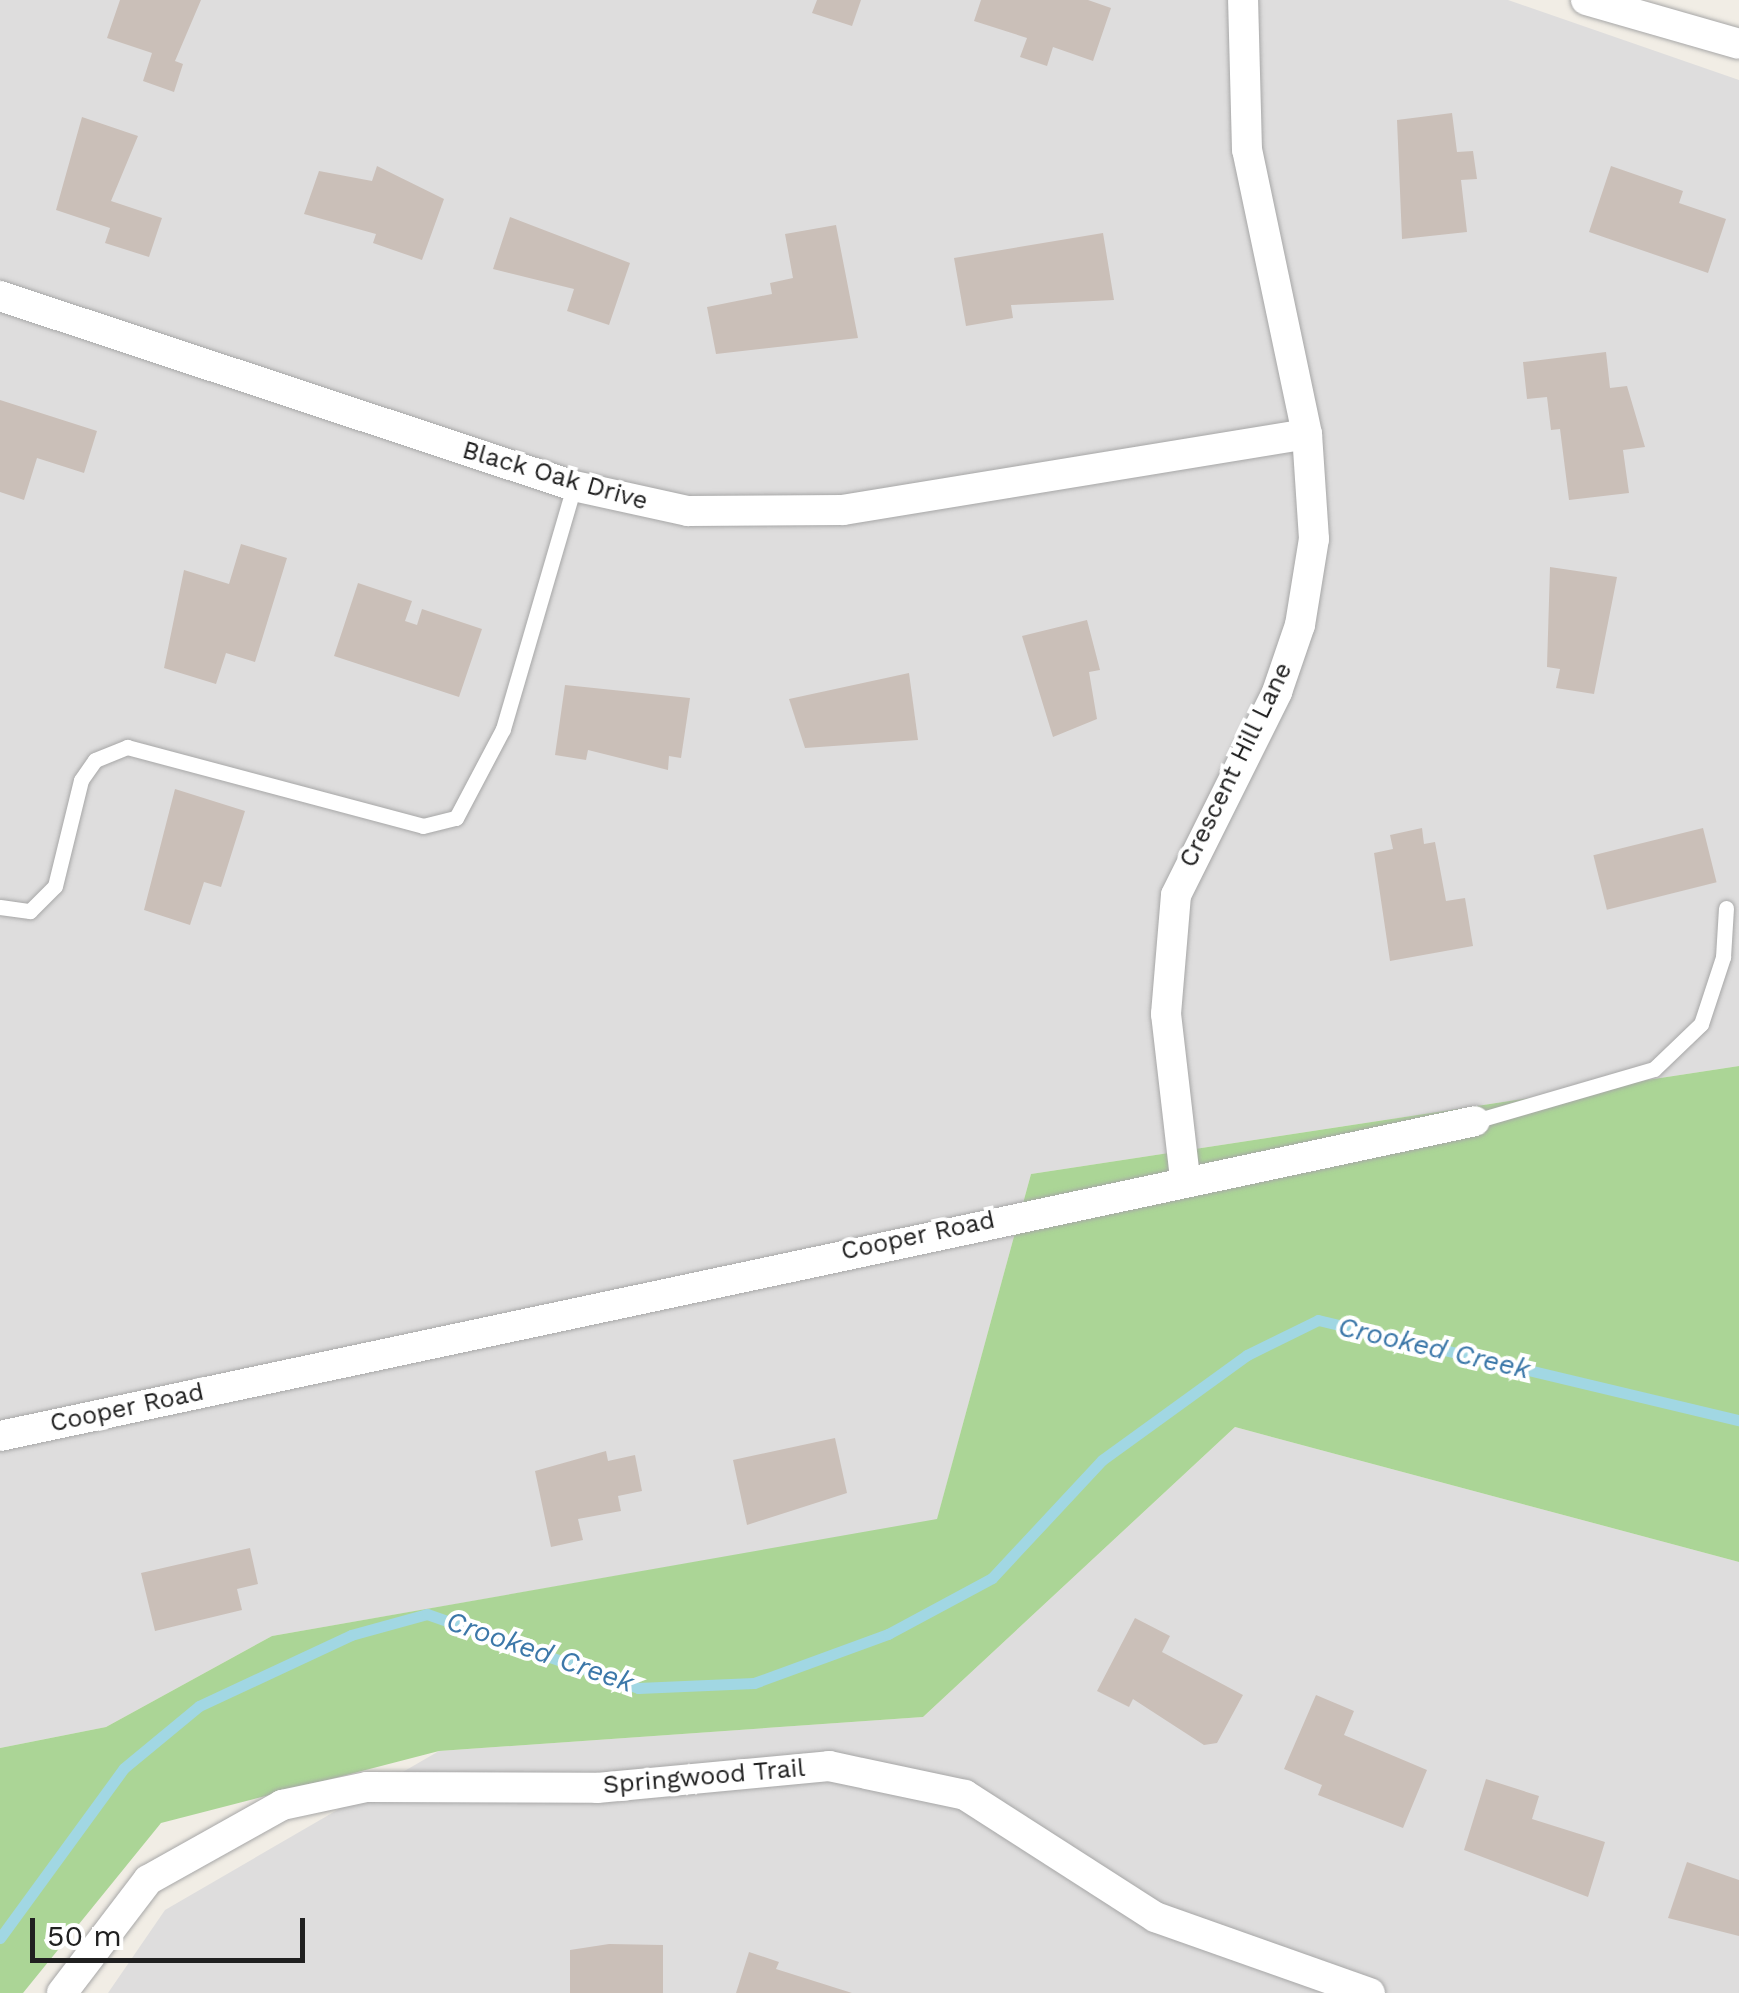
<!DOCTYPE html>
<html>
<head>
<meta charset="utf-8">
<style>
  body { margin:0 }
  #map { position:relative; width:1739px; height:1993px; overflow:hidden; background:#f1ede5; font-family:"Work Sans",sans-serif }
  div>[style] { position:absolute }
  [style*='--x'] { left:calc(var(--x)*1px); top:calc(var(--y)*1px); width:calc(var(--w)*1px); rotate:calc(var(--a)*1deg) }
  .residential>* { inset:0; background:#dedddd }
  .forest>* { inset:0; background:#abd596 }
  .stream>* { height:11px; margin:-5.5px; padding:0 5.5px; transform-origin:5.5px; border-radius:5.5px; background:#a1d7e3 }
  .building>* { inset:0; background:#cabfb8; transform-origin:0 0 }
  .roads { filter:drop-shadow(0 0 2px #a7a7a7) drop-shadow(0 0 2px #a7a7a7) }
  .lane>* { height:15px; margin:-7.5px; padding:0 7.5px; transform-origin:7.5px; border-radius:7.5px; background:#fff }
  .street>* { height:30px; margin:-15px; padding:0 15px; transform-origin:15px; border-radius:15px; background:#fff }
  span { translate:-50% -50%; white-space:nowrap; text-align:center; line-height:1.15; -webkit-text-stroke:8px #fff; paint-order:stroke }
  .street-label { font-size:25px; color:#202020 }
  .water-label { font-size:28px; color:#3c78a9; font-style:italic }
  .scale { position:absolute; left:30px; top:1918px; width:275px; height:45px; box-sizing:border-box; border:5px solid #202020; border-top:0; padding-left:12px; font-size:30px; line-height:35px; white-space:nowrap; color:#202020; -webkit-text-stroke:8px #fff; paint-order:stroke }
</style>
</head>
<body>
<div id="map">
  <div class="residential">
    <div style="clip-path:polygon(0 0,1508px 0,1739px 80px,1739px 1066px,1031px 1174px,937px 1520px,272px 1636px,106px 1727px,0 1748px)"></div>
    <div style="clip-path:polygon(1235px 1427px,1739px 1562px,1739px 1993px,108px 1993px,165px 1910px,439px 1751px,923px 1717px)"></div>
  </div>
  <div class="forest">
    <div style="clip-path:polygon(1739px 1066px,1739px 1562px,1235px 1427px,923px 1717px,439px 1751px,161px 1823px,23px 1993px,0 1993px,0 1748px,106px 1727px,272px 1636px,937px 1519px,1031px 1174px)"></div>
  </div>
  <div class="stream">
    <div style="--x:0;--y:1938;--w:210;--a:-53.9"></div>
    <div style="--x:124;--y:1768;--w:97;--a:-39.6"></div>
    <div style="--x:199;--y:1706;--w:168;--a:-25"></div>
    <div style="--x:351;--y:1635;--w:79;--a:-15.4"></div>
    <div style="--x:427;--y:1614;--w:224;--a:19.3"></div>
    <div style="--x:638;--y:1688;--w:116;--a:-2.5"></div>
    <div style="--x:754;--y:1683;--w:143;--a:-20.1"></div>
    <div style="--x:888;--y:1634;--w:118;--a:-28.3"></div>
    <div style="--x:992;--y:1578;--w:161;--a:-47"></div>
    <div style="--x:1102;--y:1460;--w:179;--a:-35.9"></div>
    <div style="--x:1247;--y:1355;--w:79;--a:-26.2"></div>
    <div style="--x:1318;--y:1320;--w:433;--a:13.4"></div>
  </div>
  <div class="building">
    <div style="clip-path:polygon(120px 0,201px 0,175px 61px,183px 64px,174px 92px,143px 81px,152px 53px,107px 38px)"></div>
    <div style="clip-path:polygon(817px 0,861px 0,852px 26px,812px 13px)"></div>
    <div style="clip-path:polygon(981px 0,1088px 0,1111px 8px,1093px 61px,1053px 47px,1047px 66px,1020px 57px,1027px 38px,974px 21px)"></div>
    <div style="clip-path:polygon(1452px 113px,1457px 152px,1473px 151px,1477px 179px,1461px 180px,1467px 232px,1402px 239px,1397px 120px)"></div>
    <div style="clip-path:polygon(82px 117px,138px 136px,111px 201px,162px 218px,149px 257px,105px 243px,110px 228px,56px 210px)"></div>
    <div style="clip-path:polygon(377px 166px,444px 199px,422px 260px,373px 243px,376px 234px,304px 214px,319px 171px,372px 181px)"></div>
    <div style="clip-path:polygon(1611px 166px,1683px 191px,1679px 203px,1726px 219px,1708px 273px,1589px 232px)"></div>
    <div style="clip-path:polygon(510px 217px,630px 263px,609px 325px,567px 311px,574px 289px,493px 269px)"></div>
    <div style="clip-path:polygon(836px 225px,858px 338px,716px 354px,707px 307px,772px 294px,770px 283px,793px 278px,785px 234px)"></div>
    <div style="clip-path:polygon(1103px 233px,1114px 300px,1011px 305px,1013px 318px,966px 326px,954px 258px)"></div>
    <div style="clip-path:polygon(1606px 352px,1610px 388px,1627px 386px,1645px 447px,1623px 450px,1629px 493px,1569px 500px,1560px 429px,1551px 430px,1547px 397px,1527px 399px,1523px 362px)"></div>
    <div style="clip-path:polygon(0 400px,97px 431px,84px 473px,37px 458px,24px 500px,0 492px)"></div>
    <div style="clip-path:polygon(241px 544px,287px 558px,255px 662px,226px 653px,216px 684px,164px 668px,184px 570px,229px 584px)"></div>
    <div style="clip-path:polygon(1550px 567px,1617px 577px,1594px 694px,1556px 688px,1560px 669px,1547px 667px)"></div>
    <div style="clip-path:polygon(358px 583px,412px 601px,405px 621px,417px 625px,422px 609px,482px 629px,459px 697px,334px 656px)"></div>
    <div style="clip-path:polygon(1087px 620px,1100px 670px,1089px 672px,1097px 719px,1053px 737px,1022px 636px)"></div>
    <div style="clip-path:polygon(909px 673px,918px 740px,805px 748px,789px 699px)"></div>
    <div style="clip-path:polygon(565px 685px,690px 698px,681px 758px,669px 756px,668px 770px,588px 750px,586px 760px,555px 755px)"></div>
    <div style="clip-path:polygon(175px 789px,245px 811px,221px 887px,204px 882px,190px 925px,144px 910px)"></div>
    <div style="clip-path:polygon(1422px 828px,1424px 844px,1435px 842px,1446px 901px,1465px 898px,1473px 946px,1390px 961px,1374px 853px,1393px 849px,1390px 835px)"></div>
    <div style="left:1703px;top:828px;width:56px;height:113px;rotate:76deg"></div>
    <div style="clip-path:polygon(835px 1438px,847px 1493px,747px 1525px,733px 1460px)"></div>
    <div style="clip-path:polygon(606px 1451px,608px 1461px,635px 1455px,642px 1491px,618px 1496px,621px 1511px,578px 1519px,583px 1540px,551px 1547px,535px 1471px)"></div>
    <div style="clip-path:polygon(250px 1548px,258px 1584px,237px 1589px,242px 1610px,155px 1631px,141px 1573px)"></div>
    <div style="clip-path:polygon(1135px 1618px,1170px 1636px,1162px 1652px,1243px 1695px,1217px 1743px,1204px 1745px,1133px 1699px,1129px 1707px,1097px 1691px)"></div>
    <div style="clip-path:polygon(1316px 1695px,1354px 1711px,1344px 1735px,1427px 1770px,1403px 1828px,1318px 1795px,1322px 1785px,1284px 1769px)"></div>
    <div style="clip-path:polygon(1486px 1779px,1539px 1796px,1532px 1819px,1605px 1842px,1588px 1897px,1464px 1850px)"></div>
    <div style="clip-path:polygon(1687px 1862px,1739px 1880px,1739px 1936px,1668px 1918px)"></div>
    <div style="clip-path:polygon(609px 1944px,663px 1945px,663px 1993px,570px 1993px,570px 1950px)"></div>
    <div style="clip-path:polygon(749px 1952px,779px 1962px,776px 1969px,852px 1993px,736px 1993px)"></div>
  </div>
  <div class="roads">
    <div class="lane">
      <div style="--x:0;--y:907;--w:30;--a:8"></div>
      <div style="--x:30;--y:911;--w:35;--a:-45"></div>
      <div style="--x:55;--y:886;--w:109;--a:-76.2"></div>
      <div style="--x:81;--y:780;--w:24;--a:-55"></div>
      <div style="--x:95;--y:760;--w:35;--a:-22"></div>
      <div style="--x:127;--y:747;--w:306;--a:14.9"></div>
      <div style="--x:423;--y:826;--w:34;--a:-14"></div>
      <div style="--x:456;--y:818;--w:101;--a:-62.2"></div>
      <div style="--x:503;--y:729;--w:253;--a:-73.7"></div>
      <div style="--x:1475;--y:1121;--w:186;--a:-16.2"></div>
      <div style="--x:1654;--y:1069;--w:65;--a:-43.8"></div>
      <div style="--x:1701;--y:1024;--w:71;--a:-71.8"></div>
      <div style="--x:1723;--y:957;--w:49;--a:-86.5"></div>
    </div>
    <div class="street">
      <div style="--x:1586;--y:0;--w:159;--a:16"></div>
      <div style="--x:0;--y:296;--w:605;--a:18.32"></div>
      <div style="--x:574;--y:486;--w:117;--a:12.4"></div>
      <div style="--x:688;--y:511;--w:155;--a:-0.4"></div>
      <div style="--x:843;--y:510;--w:470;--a:-9.3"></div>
      <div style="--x:1185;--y:1178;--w:165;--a:-96.6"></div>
      <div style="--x:1166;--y:1014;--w:119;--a:-85.2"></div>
      <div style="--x:1176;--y:895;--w:227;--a:-63.5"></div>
      <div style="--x:1277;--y:692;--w:71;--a:-71.1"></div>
      <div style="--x:1300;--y:625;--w:87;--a:-80.8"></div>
      <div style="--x:1314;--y:539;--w:105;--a:-93.8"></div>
      <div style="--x:1307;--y:434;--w:290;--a:-101.9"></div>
      <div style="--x:1247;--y:150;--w:150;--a:-91.5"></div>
      <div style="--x:0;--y:1436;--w:1508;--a:-12.05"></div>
      <div style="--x:62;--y:1993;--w:142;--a:-52.7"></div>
      <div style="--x:148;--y:1880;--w:154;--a:-29.2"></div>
      <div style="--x:282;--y:1805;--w:87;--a:-12"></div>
      <div style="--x:367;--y:1787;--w:230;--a:0.2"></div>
      <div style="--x:597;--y:1788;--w:233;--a:-5.4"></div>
      <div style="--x:829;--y:1766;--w:139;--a:12"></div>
      <div style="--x:965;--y:1795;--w:226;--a:32.7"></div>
      <div style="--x:1155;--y:1917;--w:228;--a:19.5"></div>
    </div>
  </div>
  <div class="street-label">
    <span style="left:555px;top:476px;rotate:16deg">Black Oak Drive</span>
    <span style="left:1236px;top:765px;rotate:-64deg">Crescent Hill Lane</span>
    <span style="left:918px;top:1236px;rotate:-12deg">Cooper Road</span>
    <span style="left:127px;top:1408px;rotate:-12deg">Cooper Road</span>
    <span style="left:704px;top:1777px;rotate:-5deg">Springwood Trail</span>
  </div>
  <div class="water-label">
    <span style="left:1434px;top:1348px;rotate:13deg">Crooked Creek</span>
    <span style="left:540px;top:1652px;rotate:19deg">Crooked Creek</span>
  </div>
  <div class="scale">50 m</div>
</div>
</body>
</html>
